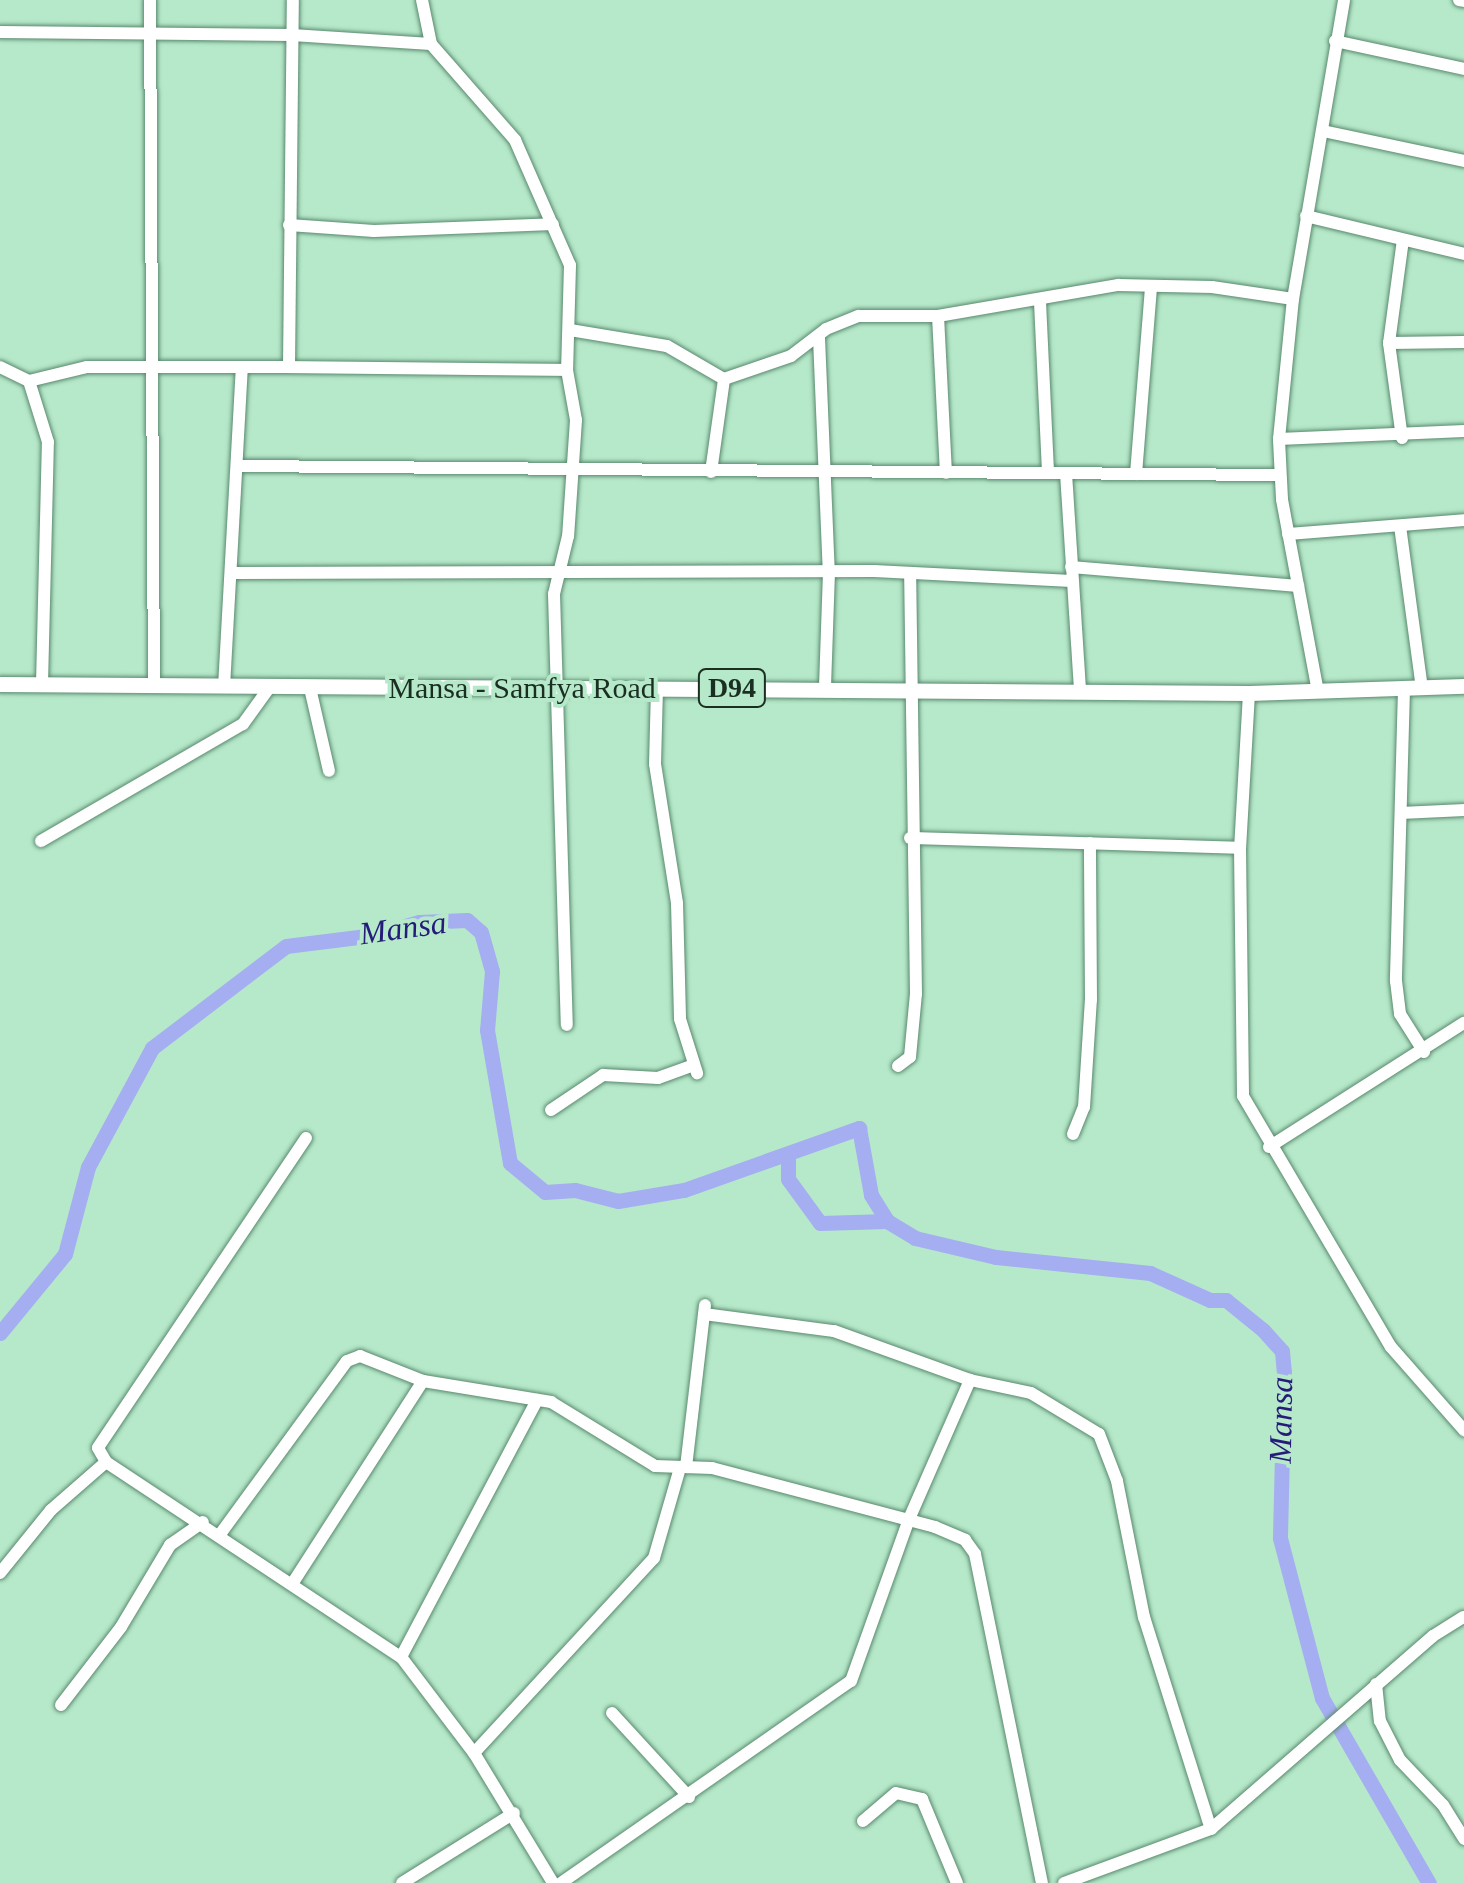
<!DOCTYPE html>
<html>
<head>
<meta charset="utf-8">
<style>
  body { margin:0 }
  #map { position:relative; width:1464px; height:1883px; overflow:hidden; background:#b6e9ca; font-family:Georgia,serif }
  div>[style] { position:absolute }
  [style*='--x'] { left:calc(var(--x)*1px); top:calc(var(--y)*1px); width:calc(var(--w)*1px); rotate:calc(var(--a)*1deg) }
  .river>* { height:15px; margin:-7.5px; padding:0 7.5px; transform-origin:7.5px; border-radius:7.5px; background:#a5aef1 }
  .roads { filter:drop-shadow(0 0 2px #5a896e) drop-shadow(0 0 2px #5a896e) }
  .minor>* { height:12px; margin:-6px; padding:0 6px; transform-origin:6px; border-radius:6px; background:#fff }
  .major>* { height:15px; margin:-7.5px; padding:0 7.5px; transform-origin:7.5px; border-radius:7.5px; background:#fff }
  span { translate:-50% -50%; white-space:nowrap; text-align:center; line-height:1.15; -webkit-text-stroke:8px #b6e9ca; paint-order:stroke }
  .shield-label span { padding:2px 8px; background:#b6e9ca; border:2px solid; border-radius:8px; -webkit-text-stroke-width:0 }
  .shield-label { font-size:28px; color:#1a2e22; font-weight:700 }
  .street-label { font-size:30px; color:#1a2e22 }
  .water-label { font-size:32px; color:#251b79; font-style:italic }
</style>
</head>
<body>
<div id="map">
  <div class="river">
    <div style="--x:788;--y:1157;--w:22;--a:90"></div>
    <div style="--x:788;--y:1179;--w:54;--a:54"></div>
    <div style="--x:820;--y:1223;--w:67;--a:-1.7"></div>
    <div style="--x:0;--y:1333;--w:102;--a:-50.6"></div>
    <div style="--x:65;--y:1254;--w:90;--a:-75.2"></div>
    <div style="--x:88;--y:1167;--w:135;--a:-61.7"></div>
    <div style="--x:152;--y:1048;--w:168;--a:-37.3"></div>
    <div style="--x:286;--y:946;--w:89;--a:-7.1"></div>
    <div style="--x:374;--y:935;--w:47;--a:-16.1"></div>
    <div style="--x:419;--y:922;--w:48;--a:-2.4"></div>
    <div style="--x:467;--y:920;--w:18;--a:41"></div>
    <div style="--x:481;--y:932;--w:41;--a:74.2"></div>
    <div style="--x:492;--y:971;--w:59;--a:94.8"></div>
    <div style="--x:487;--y:1030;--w:135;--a:80.2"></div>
    <div style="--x:510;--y:1163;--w:45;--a:39.6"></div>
    <div style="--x:545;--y:1192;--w:30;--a:-4"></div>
    <div style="--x:575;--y:1190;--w:44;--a:14.3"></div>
    <div style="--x:618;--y:1201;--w:67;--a:-9.5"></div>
    <div style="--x:684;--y:1190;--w:186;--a:-19.5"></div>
    <div style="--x:859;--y:1128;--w:68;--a:79.8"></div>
    <div style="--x:871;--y:1195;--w:31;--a:58"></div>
    <div style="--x:887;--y:1221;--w:33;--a:31"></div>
    <div style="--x:915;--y:1238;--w:83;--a:13.2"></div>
    <div style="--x:996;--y:1257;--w:155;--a:5.9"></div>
    <div style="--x:1150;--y:1273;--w:66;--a:24.2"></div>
    <div style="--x:1210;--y:1300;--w:16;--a:0"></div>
    <div style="--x:1226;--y:1300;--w:48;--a:39"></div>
    <div style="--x:1263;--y:1330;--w:28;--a:48"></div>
    <div style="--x:1282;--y:1351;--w:21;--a:85"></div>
    <div style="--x:1284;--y:1372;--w:166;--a:91.4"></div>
    <div style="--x:1280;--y:1538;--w:165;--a:75.3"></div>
    <div style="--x:1322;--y:1698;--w:214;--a:60"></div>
  </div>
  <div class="roads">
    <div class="minor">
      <div style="--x:150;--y:0;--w:687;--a:89.67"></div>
      <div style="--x:422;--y:0;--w:45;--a:78.4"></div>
      <div style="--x:431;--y:44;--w:128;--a:48.8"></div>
      <div style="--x:515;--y:140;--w:137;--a:66.3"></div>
      <div style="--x:570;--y:265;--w:105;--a:91.6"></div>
      <div style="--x:567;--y:370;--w:51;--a:79.8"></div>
      <div style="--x:576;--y:420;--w:116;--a:93.9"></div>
      <div style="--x:568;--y:536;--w:60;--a:103.6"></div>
      <div style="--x:554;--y:594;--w:431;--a:88.3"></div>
      <div style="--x:1459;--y:0;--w:5;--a:11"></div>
      <div style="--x:0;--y:32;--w:292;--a:0.6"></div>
      <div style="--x:292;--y:35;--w:139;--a:3.7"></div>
      <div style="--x:1335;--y:41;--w:132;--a:12.2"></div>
      <div style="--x:1323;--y:131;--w:144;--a:12"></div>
      <div style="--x:1306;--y:216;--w:163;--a:13.5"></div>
      <div style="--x:289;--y:225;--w:85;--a:4"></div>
      <div style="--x:374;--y:231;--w:179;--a:-2.2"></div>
      <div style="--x:1040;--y:302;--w:171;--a:87.3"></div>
      <div style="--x:938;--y:316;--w:157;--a:87.1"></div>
      <div style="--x:570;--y:330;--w:98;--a:9.4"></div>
      <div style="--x:667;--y:346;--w:66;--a:30.1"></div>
      <div style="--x:819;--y:338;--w:234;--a:87.6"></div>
      <div style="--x:829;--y:572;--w:117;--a:92"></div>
      <div style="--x:1389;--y:343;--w:75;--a:-0.8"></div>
      <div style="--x:0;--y:367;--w:32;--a:26"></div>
      <div style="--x:289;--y:367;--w:278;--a:0.6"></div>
      <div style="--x:724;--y:379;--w:71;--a:-18.9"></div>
      <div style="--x:791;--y:356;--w:44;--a:-37.6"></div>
      <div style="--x:826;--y:329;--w:35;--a:-22"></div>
      <div style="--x:859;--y:316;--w:79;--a:0"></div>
      <div style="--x:938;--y:316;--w:183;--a:-9.8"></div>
      <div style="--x:1118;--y:285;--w:94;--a:1.2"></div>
      <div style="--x:1212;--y:287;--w:82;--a:8.4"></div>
      <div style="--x:1402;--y:438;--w:96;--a:-97.8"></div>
      <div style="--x:1389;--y:343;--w:104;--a:-82.3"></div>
      <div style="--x:1279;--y:439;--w:185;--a:-2.5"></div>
      <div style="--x:241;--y:466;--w:1038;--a:0.5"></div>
      <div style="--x:711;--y:472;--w:94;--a:-82"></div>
      <div style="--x:1066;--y:473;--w:218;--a:86.3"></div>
      <div style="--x:1136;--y:474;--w:188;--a:-85.4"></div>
      <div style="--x:1400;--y:526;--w:163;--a:82.3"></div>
      <div style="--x:1288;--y:534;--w:177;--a:-4.5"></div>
      <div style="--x:1071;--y:567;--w:228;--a:4.8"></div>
      <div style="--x:233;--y:573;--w:641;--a:-0.18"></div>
      <div style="--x:874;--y:571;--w:198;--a:2.9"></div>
      <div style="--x:42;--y:684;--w:242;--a:-88.6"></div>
      <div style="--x:48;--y:442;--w:64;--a:-107.3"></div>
      <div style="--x:29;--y:381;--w:60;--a:-13.6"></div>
      <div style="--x:87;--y:367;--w:202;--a:0"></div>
      <div style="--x:289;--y:367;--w:367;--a:-89.4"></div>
      <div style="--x:224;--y:687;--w:319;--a:-86.8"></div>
      <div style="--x:310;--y:688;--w:85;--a:77.1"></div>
      <div style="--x:657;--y:688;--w:76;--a:91.5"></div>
      <div style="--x:655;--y:764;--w:141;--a:81"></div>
      <div style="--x:677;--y:903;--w:116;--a:88.5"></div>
      <div style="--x:680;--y:1019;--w:57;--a:72.5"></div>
      <div style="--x:1404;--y:689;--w:292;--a:91.6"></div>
      <div style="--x:1396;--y:981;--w:33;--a:83"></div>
      <div style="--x:1400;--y:1014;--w:45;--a:57.7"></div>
      <div style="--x:1318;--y:692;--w:196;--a:-100.6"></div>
      <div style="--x:1282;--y:499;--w:60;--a:-92.9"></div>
      <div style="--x:1279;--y:439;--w:141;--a:-84.3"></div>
      <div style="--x:1293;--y:299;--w:303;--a:-80.3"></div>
      <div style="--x:1249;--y:693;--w:155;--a:93.3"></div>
      <div style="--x:1240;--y:848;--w:248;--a:89.3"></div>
      <div style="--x:1243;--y:1096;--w:291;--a:59.5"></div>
      <div style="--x:1391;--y:1347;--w:111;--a:48.7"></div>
      <div style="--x:1401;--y:813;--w:63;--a:-2.7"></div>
      <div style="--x:910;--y:838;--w:330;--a:1.7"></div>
      <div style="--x:41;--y:841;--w:233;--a:-30.1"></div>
      <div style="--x:243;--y:724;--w:44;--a:-54.2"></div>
      <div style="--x:898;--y:1066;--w:15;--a:-37"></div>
      <div style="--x:910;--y:1057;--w:63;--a:-84.6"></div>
      <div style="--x:916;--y:994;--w:420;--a:-90.8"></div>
      <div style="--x:551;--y:1110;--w:63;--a:-33.9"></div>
      <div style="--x:603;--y:1075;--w:55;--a:3.1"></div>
      <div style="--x:658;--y:1078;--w:35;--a:-20"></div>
      <div style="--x:1073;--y:1134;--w:29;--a:-68"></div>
      <div style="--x:1084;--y:1107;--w:107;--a:-86.3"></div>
      <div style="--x:1091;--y:1000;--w:157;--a:-90.4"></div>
      <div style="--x:306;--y:1138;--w:373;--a:123.9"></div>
      <div style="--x:98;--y:1448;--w:16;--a:60"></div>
      <div style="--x:106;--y:1462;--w:354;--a:33.5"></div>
      <div style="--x:401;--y:1657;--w:121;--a:52.8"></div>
      <div style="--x:474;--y:1753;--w:152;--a:58.7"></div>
      <div style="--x:1269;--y:1147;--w:231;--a:-32.5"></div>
      <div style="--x:704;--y:1314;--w:131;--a:7.5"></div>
      <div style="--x:834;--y:1331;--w:145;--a:19.8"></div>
      <div style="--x:970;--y:1380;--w:62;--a:12"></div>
      <div style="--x:1031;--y:1393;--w:79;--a:31.1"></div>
      <div style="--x:1099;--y:1434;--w:50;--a:69"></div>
      <div style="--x:1117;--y:1481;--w:139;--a:78.8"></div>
      <div style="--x:1144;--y:1617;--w:222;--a:72.5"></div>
      <div style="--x:686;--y:1467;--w:163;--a:-83.3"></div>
      <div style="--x:221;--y:1533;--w:213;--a:-53.8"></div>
      <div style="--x:347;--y:1361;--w:14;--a:-21"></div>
      <div style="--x:360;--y:1356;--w:68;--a:21.6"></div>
      <div style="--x:423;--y:1381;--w:130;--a:9.3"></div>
      <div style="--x:551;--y:1402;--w:122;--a:31.6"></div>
      <div style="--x:655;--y:1466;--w:57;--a:2"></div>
      <div style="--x:712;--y:1468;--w:231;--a:14.8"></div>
      <div style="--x:935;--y:1527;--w:33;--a:23"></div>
      <div style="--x:965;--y:1540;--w:17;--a:54"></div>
      <div style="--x:975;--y:1554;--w:336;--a:78.5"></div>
      <div style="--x:0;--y:1573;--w:81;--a:-51"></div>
      <div style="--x:51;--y:1510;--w:73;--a:-41.1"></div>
      <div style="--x:294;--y:1581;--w:238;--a:-57.2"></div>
      <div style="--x:401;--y:1657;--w:291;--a:-62.1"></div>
      <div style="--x:1376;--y:1684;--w:37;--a:84"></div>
      <div style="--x:1380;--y:1721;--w:44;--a:62.9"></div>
      <div style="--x:1400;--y:1760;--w:62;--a:46.3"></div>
      <div style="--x:1443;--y:1805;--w:40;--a:58"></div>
      <div style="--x:61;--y:1705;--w:98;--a:-52.4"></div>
      <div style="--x:121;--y:1627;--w:96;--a:-59.1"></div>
      <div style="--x:170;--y:1545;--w:40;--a:-34.9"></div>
      <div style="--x:612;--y:1713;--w:114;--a:47.5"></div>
      <div style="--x:474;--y:1753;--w:265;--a:-47.3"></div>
      <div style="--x:654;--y:1558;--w:94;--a:-73.9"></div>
      <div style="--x:863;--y:1821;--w:43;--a:-40.3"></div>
      <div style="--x:896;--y:1793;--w:27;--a:13"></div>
      <div style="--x:922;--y:1799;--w:91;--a:67.4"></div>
      <div style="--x:402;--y:1883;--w:132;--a:-32"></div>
      <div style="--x:561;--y:1883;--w:353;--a:-34.9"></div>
      <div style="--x:851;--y:1681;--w:172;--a:-70.3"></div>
      <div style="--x:909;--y:1519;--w:152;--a:-66.3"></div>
      <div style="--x:1064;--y:1883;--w:157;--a:-20.2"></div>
      <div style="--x:1211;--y:1829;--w:294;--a:-41"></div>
      <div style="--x:1433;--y:1636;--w:36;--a:-32"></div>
    </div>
    <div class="major">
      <div style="--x:0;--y:684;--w:1249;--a:0.41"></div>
      <div style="--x:1249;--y:693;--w:215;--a:-1.9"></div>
    </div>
  </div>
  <div class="shield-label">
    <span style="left:732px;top:688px">D94</span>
  </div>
  <div class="street-label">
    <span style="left:522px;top:688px">Mansa - Samfya Road</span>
  </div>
  <div class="water-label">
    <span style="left:403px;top:928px;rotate:-8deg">Mansa</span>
    <span style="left:1281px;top:1420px;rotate:-89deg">Mansa</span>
  </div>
</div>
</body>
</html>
